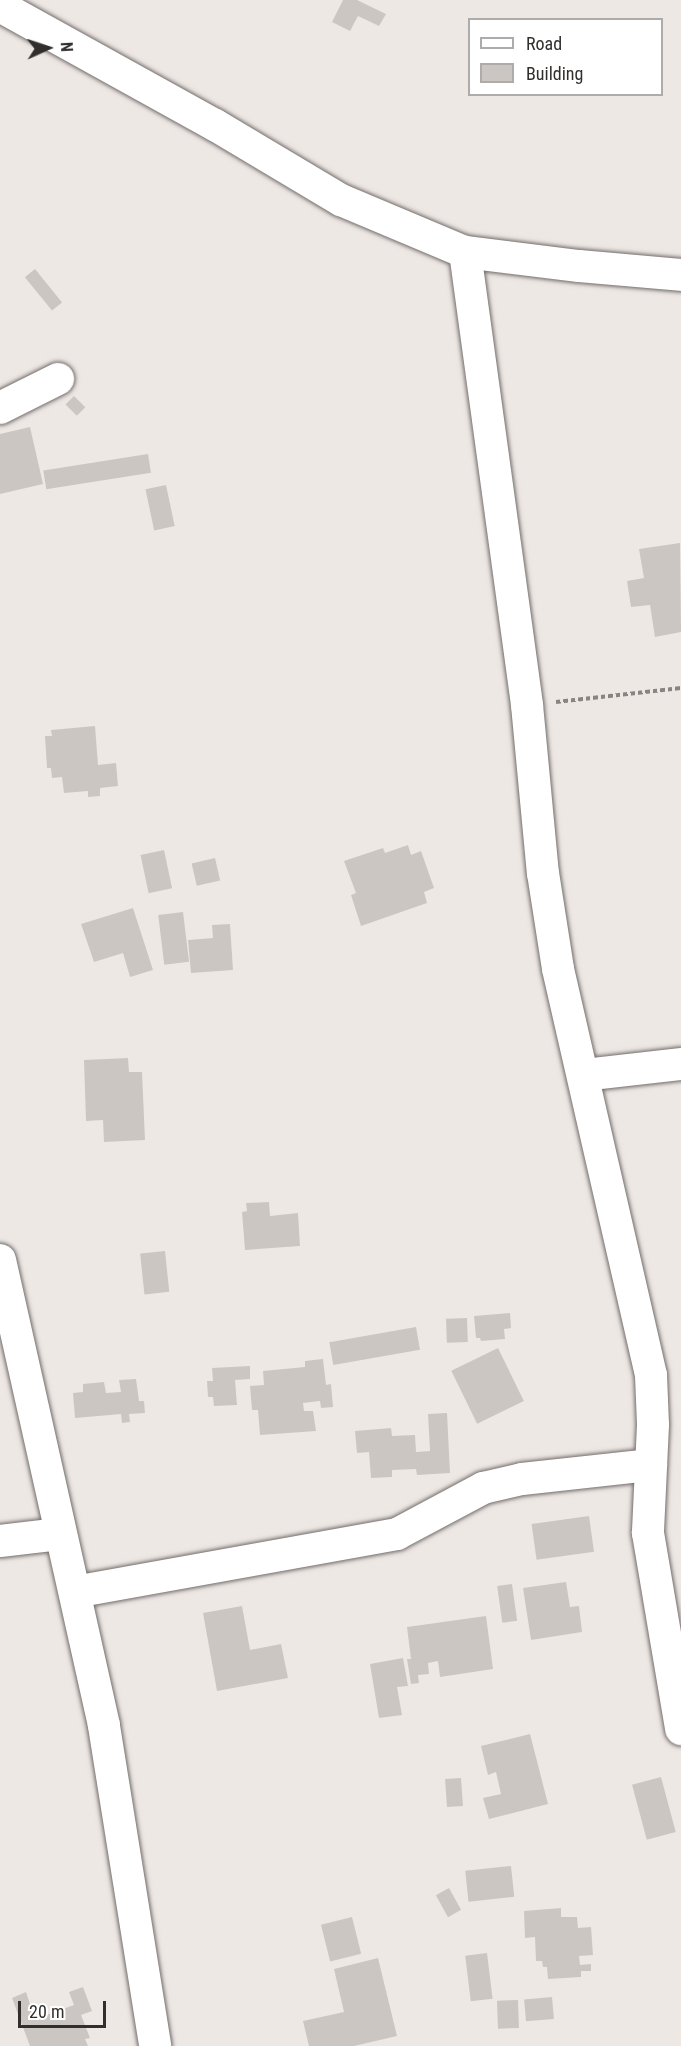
<!DOCTYPE html>
<html>
<head>
<meta charset="utf-8">
<style>
  body { margin:0 }
  #map { position:relative; width:681px; height:2046px; overflow:hidden; background:#eee8e5; font-family:"Roboto Condensed",sans-serif }
  div>[style] { position:absolute }
  [style*='--x'] { left:calc(var(--x)*1px); top:calc(var(--y)*1px); width:calc(var(--w)*1px); rotate:calc(var(--a)*1deg) }
  .building>* { inset:0; background:#ccc6c3; transform-origin:0 0 }
  .path>* { height:4px; margin-top:-2px; transform-origin:0; background:repeating-linear-gradient(90deg,#888481 0 4.5px,transparent 0 7.5px) }
  .roads { filter:drop-shadow(0 0 2px #736d6b) drop-shadow(0 0 2px #736d6b) }
  .street>* { height:32px; margin:-16px; padding:0 16px; transform-origin:16px; border-radius:16px; background:#fff }
  span { translate:-50% -50%; white-space:nowrap; text-align:center; line-height:1.15; -webkit-text-stroke:4.5px #fff; paint-order:stroke }
  .legend { position:absolute; left:468px; top:18px; width:195px; height:78px; box-sizing:border-box; background:#fff; border:2px solid #adacab; margin:0; padding:8px 10px; list-style:none; font-size:18px; color:#312f2d }
  .legend li { display:flex; align-items:center; gap:12px; height:30px }
  .legend b { width:30px; border:2px solid #adacab }
  .north { position:absolute; left:18px; top:18px; width:60px; height:60px; -webkit-text-stroke:4px #fff; paint-order:stroke; rotate:87deg; font-size:16px; font-weight:700; line-height:24px; text-align:center; color:#312f2d }
  .north::after { content:''; display:block; margin:auto; width:21px; height:27px; background:#312f2d; clip-path:polygon(50% 0,100% 100%,50% 72%,0 100%) }
  .scale { position:absolute; left:18px; top:2001px; width:88px; height:27px; box-sizing:border-box; border:3px solid #312f2d; border-top:0; padding-left:8px; font-size:18px; line-height:21px; white-space:nowrap; color:#312f2d; -webkit-text-stroke:4px #fff; paint-order:stroke }
</style>
</head>
<body>
<div id="map">
  <div class="building">
    <div style="clip-path:polygon(343px 0,357px 0,386px 14px,379px 26px,358px 16px,350px 31px,332px 22px)"></div>
    <div style="left:35px;top:269px;width:43px;height:13px;rotate:51deg"></div>
    <div style="left:74px;top:396px;width:16px;height:12px;rotate:45deg"></div>
    <div style="clip-path:polygon(30px 427px,43px 484px,0 494px,0 434px)"></div>
    <div style="left:148px;top:454px;width:19px;height:106px;rotate:81deg"></div>
    <div style="left:166px;top:485px;width:42px;height:21px;rotate:78deg"></div>
    <div style="clip-path:polygon(680px 543px,681px 632px,655px 637px,650px 605px,631px 607px,627px 581px,644px 578px,639px 549px)"></div>
    <div style="clip-path:polygon(95px 726px,98px 765px,116px 763px,118px 786px,100px 788px,100px 796px,88px 797px,88px 791px,64px 793px,62px 777px,52px 778px,51px 768px,47px 768px,45px 736px,52px 736px,51px 730px)"></div>
    <div style="clip-path:polygon(408px 845px,411px 855px,421px 851px,434px 888px,424px 892px,427px 903px,361px 926px,351px 895px,356px 893px,344px 861px,383px 848px,385px 853px)"></div>
    <div style="left:164px;top:850px;width:39px;height:24px;rotate:78deg"></div>
    <div style="left:215px;top:858px;width:23px;height:24px;rotate:77deg"></div>
    <div style="clip-path:polygon(133px 908px,153px 970px,130px 977px,123px 953px,94px 962px,81px 924px)"></div>
    <div style="left:183px;top:912px;width:50px;height:25px;rotate:83deg"></div>
    <div style="clip-path:polygon(230px 924px,233px 970px,191px 973px,188px 940px,213px 938px,212px 925px)"></div>
    <div style="clip-path:polygon(128px 1058px,129px 1072px,142px 1072px,145px 1140px,104px 1142px,103px 1120px,86px 1121px,84px 1060px)"></div>
    <div style="clip-path:polygon(269px 1202px,270px 1216px,298px 1213px,300px 1246px,245px 1250px,242px 1212px,247px 1211px,246px 1203px)"></div>
    <div style="left:165px;top:1251px;width:41px;height:25px;rotate:84deg"></div>
    <div style="clip-path:polygon(510px 1313px,511px 1328px,504px 1329px,505px 1339px,481px 1341px,480px 1338px,476px 1338px,474px 1316px)"></div>
    <div style="left:467px;top:1318px;width:24px;height:21px;rotate:88deg"></div>
    <div style="left:416px;top:1327px;width:23px;height:88px;rotate:80deg"></div>
    <div style="left:498px;top:1348px;width:59px;height:52px;rotate:64deg"></div>
    <div style="clip-path:polygon(323px 1359px,326px 1385px,331px 1384px,333px 1407px,321px 1408px,320px 1401px,303px 1403px,304px 1411px,313px 1411px,316px 1431px,260px 1435px,258px 1410px,252px 1410px,250px 1386px,264px 1385px,263px 1371px,305px 1367px,305px 1361px)"></div>
    <div style="clip-path:polygon(250px 1366px,250px 1379px,235px 1380px,237px 1405px,214px 1406px,213px 1397px,208px 1397px,207px 1381px,213px 1381px,212px 1368px)"></div>
    <div style="clip-path:polygon(136px 1379px,139px 1401px,144px 1401px,145px 1413px,129px 1414px,130px 1422px,122px 1423px,121px 1414px,75px 1418px,73px 1393px,83px 1392px,83px 1384px,104px 1382px,106px 1393px,121px 1392px,119px 1380px)"></div>
    <div style="clip-path:polygon(447px 1413px,450px 1473px,417px 1475px,416px 1469px,392px 1470px,392px 1477px,371px 1478px,369px 1452px,357px 1453px,355px 1431px,391px 1428px,392px 1436px,415px 1435px,416px 1452px,430px 1451px,428px 1414px)"></div>
    <div style="left:589px;top:1516px;width:36px;height:58px;rotate:82deg"></div>
    <div style="clip-path:polygon(566px 1582px,570px 1607px,579px 1606px,582px 1632px,531px 1640px,523px 1588px)"></div>
    <div style="left:512px;top:1584px;width:37px;height:15px;rotate:82deg"></div>
    <div style="clip-path:polygon(242px 1606px,250px 1650px,281px 1644px,288px 1678px,217px 1691px,203px 1613px)"></div>
    <div style="clip-path:polygon(486px 1616px,493px 1669px,440px 1677px,438px 1661px,428px 1663px,429px 1674px,418px 1675px,419px 1683px,411px 1684px,407px 1659px,411px 1659px,407px 1627px)"></div>
    <div style="clip-path:polygon(403px 1658px,408px 1686px,397px 1687px,402px 1715px,379px 1718px,370px 1664px)"></div>
    <div style="clip-path:polygon(530px 1734px,548px 1804px,489px 1819px,483px 1798px,501px 1794px,496px 1772px,488px 1775px,481px 1746px)"></div>
    <div style="left:661px;top:1777px;width:57px;height:30px;rotate:75deg"></div>
    <div style="left:461px;top:1778px;width:28px;height:16px;rotate:86deg"></div>
    <div style="left:511px;top:1866px;width:31px;height:46px;rotate:84deg"></div>
    <div style="left:449px;top:1888px;width:25px;height:15px;rotate:61deg"></div>
    <div style="clip-path:polygon(561px 1908px,561px 1917px,577px 1917px,578px 1928px,591px 1927px,593px 1955px,579px 1956px,580px 1965px,591px 1964px,591px 1971px,581px 1971px,581px 1977px,548px 1979px,547px 1967px,543px 1967px,542px 1961px,536px 1961px,535px 1937px,525px 1938px,524px 1911px)"></div>
    <div style="left:352px;top:1917px;width:38px;height:32px;rotate:76deg"></div>
    <div style="left:487px;top:1953px;width:46px;height:22px;rotate:83deg"></div>
    <div style="clip-path:polygon(378px 1958px,397px 2036px,354px 2046px,309px 2046px,303px 2021px,344px 2012px,334px 1969px)"></div>
    <div style="clip-path:polygon(83px 1987px,92px 2011px,81px 2015px,90px 2038px,85px 2039px,88px 2046px,30px 2046px,12px 1998px,26px 1992px,35px 2019px,74px 2005px,69px 1992px)"></div>
    <div style="left:552px;top:1997px;width:22px;height:28px;rotate:85deg"></div>
    <div style="left:518px;top:2000px;width:28px;height:21px;rotate:88deg"></div>
  </div>
  <div class="path">
    <div style="--x:556;--y:702;--w:126;--a:-6.4"></div>
  </div>
  <div class="roads">
    <div class="street">
      <div style="--x:0;--y:6;--w:246;--a:29"></div>
      <div style="--x:215;--y:125;--w:147;--a:30.8"></div>
      <div style="--x:341;--y:200;--w:134;--a:22.8"></div>
      <div style="--x:465;--y:252;--w:115;--a:7"></div>
      <div style="--x:579;--y:266;--w:102;--a:5"></div>
      <div style="--x:465;--y:252;--w:457;--a:82.2"></div>
      <div style="--x:527;--y:705;--w:169;--a:84.6"></div>
      <div style="--x:543;--y:873;--w:97;--a:81.1"></div>
      <div style="--x:558;--y:969;--w:417;--a:77.1"></div>
      <div style="--x:651;--y:1375;--w:50;--a:87.7"></div>
      <div style="--x:653;--y:1425;--w:108;--a:92.7"></div>
      <div style="--x:648;--y:1533;--w:199;--a:80.4"></div>
      <div style="--x:0;--y:408;--w:65;--a:-26.6"></div>
      <div style="--x:583;--y:1075;--w:99;--a:-6.4"></div>
      <div style="--x:0;--y:1260;--w:477;--a:77.4"></div>
      <div style="--x:104;--y:1726;--w:324;--a:80.9"></div>
      <div style="--x:0;--y:1541;--w:60;--a:-6.7"></div>
      <div style="--x:75;--y:1592;--w:327;--a:-10.2"></div>
      <div style="--x:397;--y:1534;--w:98;--a:-28.1"></div>
      <div style="--x:483;--y:1488;--w:40;--a:-13"></div>
      <div style="--x:522;--y:1479;--w:130;--a:-6.2"></div>
    </div>
  </div>
  <ul class="legend">
  <li><b style="height:8px;background:#fff"></b>Road</li>
  <li><b style="height:16px;background:#ccc6c3"></b>Building</li>
  </ul>
  <div class="north">N</div>
  <div class="scale">20 m</div>
</div>
</body>
</html>
